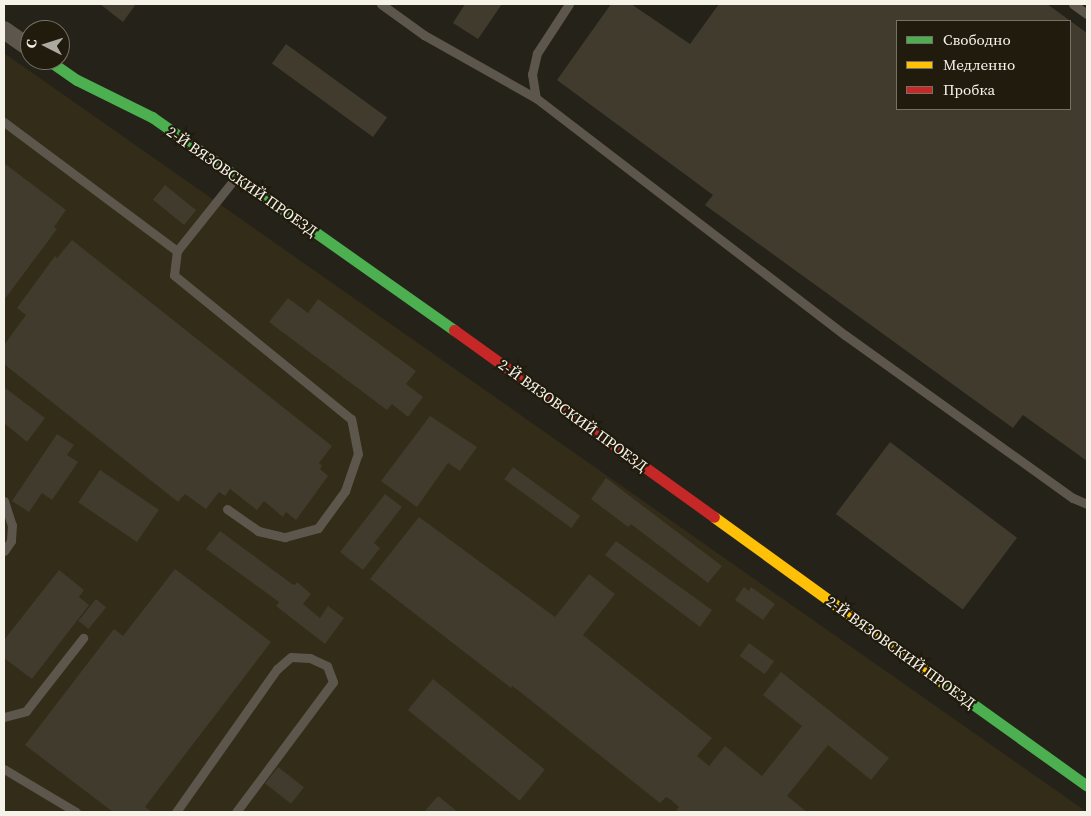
<!DOCTYPE html>
<html>
<head>
<meta charset="utf-8">
<style>
  body { margin:0 }
  #map { position:relative; width:1091px; height:816px; overflow:hidden; background:#25221a; font-family:"Source Serif 4",serif }
  div>[style] { position:absolute }
  [style*='--x'] { left:calc(var(--x)*1px); top:calc(var(--y)*1px); width:calc(var(--w)*1px); rotate:calc(var(--a)*1deg) }
  .built>* { inset:0; background:#322c18 }
  .building>* { inset:0; background:#403b2d; transform-origin:0 0 }
  .lane>* { height:9px; margin:-4.5px; padding:0 4.5px; transform-origin:4.5px; border-radius:4.5px; background:#5d564c }
  .street>* { height:18px; margin:-9px; padding:0 9px; transform-origin:9px; border-radius:9px; background:#5d564c }
  .fast>* { height:11px; margin:-5.5px; padding:0 5.5px; transform-origin:5.5px; border-radius:5.5px; background:#4caf50 }
  .slow>* { height:11px; margin:-5.5px; padding:0 5.5px; transform-origin:5.5px; border-radius:5.5px; background:#ffc107 }
  .jam>* { height:11px; margin:-5.5px; padding:0 5.5px; transform-origin:5.5px; border-radius:5.5px; background:#c62828 }
  span { translate:-50% -50%; white-space:nowrap; text-align:center; line-height:1.15; -webkit-text-stroke:4.5px #201b0d; paint-order:stroke }
  .street-label { font-size:15px; color:#f5f2e8 }
  .frame { position:absolute; inset:0; border:5px solid #f5f2e8; pointer-events:none }
  .legend { position:absolute; left:896px; top:20px; width:175px; height:90px; box-sizing:border-box; background:#201b0d; border:1px solid #757165; margin:0; padding:6px 9px; list-style:none; font-size:15px; color:#f5f2e8 }
  .legend li { display:flex; align-items:center; gap:10px; height:25px }
  .legend b { width:25px; border:1px solid #757165 }
  .north { position:absolute; left:20px; top:20px; width:50px; height:50px; box-sizing:border-box; background:#201b0d; border:1px solid #757165; border-radius:50%; rotate:275deg; font-size:14px; font-weight:700; line-height:20px; text-align:center; color:#f5f2e8 }
  .north::after { content:''; display:block; margin:auto; width:18px; height:22px; background:#aca9a0; clip-path:polygon(50% 0,100% 100%,50% 72%,0 100%) }
</style>
</head>
<body>
<div id="map">
  <div class="built">
    <div style="clip-path:polygon(4px 53px,1087px 812px,4px 812px)"></div>
  </div>
  <div class="building">
    <div style="clip-path:polygon(100px 4px,136px 4px,123px 22px)"></div>
    <div style="clip-path:polygon(465px 4px,502px 4px,478px 39px,453px 23px)"></div>
    <div style="clip-path:polygon(evenodd,611px 4px,631px 4px,690px 44px,719px 4px,1047px 4px,1087px 33px,1087px 461px,1023px 415px,1013px 428px,705px 205px,713px 195px,557px 80px,611px 4px,897px 21px,1070px 21px,1070px 109px,897px 109px,897px 21px)"></div>
    <div style="left:286px;top:44px;width:125px;height:24px;rotate:36deg"></div>
    <div style="clip-path:polygon(4px 163px,66px 210px,54px 227px,57px 229px,4px 300px)"></div>
    <div style="left:165px;top:185px;width:40px;height:19px;rotate:39deg"></div>
    <div style="clip-path:polygon(72px 240px,332px 446px,319px 463px,322px 466px,320px 469px,328px 476px,296px 520px,286px 512px,283px 517px,264px 501px,257px 510px,230px 489px,225px 496px,219px 492px,206px 509px,185px 494px,178px 502px,4px 364px,4px 345px,26px 315px,17px 308px,55px 256px,57px 258px)"></div>
    <div style="clip-path:polygon(288px 298px,308px 313px,318px 299px,416px 371px,406px 384px,423px 397px,408px 417px,392px 404px,387px 410px,269px 322px)"></div>
    <div style="clip-path:polygon(4px 387px,45px 418px,27px 442px,4px 423px)"></div>
    <div style="clip-path:polygon(430px 416px,477px 447px,460px 471px,448px 463px,417px 507px,381px 481px)"></div>
    <div style="clip-path:polygon(57px 434px,74px 445px,67px 455px,78px 462px,52px 500px,42px 493px,29px 512px,12px 501px)"></div>
    <div style="left:890px;top:442px;width:159px;height:90px;rotate:37deg"></div>
    <div style="left:513px;top:467px;width:83px;height:15px;rotate:36deg"></div>
    <div style="left:100px;top:470px;width:71px;height:39px;rotate:34deg"></div>
    <div style="clip-path:polygon(606px 478px,722px 566px,708px 583px,631px 524px,628px 527px,591px 499px)"></div>
    <div style="clip-path:polygon(385px 494px,402px 507px,374px 543px,380px 548px,363px 570px,340px 552px)"></div>
    <div style="clip-path:polygon(419px 517px,555px 617px,589px 574px,615px 594px,583px 635px,712px 738px,697px 756px,709px 766px,725px 746px,762px 776px,802px 726px,763px 695px,781px 672px,889px 758px,871px 780px,828px 745px,787px 796px,807px 812px,675px 812px,679px 807px,671px 800px,666px 797px,660px 803px,519px 691px,512px 686px,511px 688px,370px 579px)"></div>
    <div style="clip-path:polygon(220px 531px,292px 584px,295px 585px,297px 582px,311px 594px,303px 604px,320px 618px,328px 606px,344px 618px,325px 644px,276px 606px,279px 602px,206px 549px)"></div>
    <div style="clip-path:polygon(616px 541px,712px 610px,700px 627px,605px 555px)"></div>
    <div style="clip-path:polygon(175px 569px,271px 642px,145px 807px,152px 812px,113px 812px,25px 745px,114px 629px,123px 636px)"></div>
    <div style="clip-path:polygon(59px 570px,84px 590px,79px 597px,89px 605px,32px 679px,4px 658px,4px 640px)"></div>
    <div style="clip-path:polygon(744px 587px,749px 591px,751px 587px,775px 604px,763px 620px,735px 600px)"></div>
    <div style="left:96px;top:599px;width:13px;height:28px;rotate:39deg"></div>
    <div style="left:749px;top:643px;width:31px;height:16px;rotate:36deg"></div>
    <div style="left:433px;top:679px;width:144px;height:40px;rotate:39deg"></div>
    <div style="left:278px;top:767px;width:33px;height:21px;rotate:38deg"></div>
    <div style="clip-path:polygon(438px 796px,458px 812px,424px 812px)"></div>
  </div>
  <div class="lane">
    <div style="--x:381;--y:4;--w:53;--a:35.8"></div>
    <div style="--x:424;--y:35;--w:129;--a:29.4"></div>
    <div style="--x:569;--y:4;--w:59;--a:123.1"></div>
    <div style="--x:537;--y:53;--w:22;--a:103"></div>
    <div style="--x:532;--y:74;--w:24;--a:81"></div>
    <div style="--x:536;--y:98;--w:389;--a:37.5"></div>
    <div style="--x:845;--y:335;--w:280;--a:35.6"></div>
    <div style="--x:1073;--y:498;--w:15;--a:23"></div>
    <div style="--x:1073;--y:4;--w:17;--a:36"></div>
    <div style="--x:4;--y:122;--w:216;--a:36.7"></div>
    <div style="--x:4;--y:501;--w:25;--a:72"></div>
    <div style="--x:12;--y:525;--w:16;--a:94"></div>
    <div style="--x:11;--y:541;--w:12;--a:125"></div>
    <div style="--x:227;--y:509;--w:38;--a:35"></div>
    <div style="--x:258;--y:531;--w:28;--a:13"></div>
    <div style="--x:285;--y:537;--w:34;--a:-15"></div>
    <div style="--x:318;--y:528;--w:46;--a:-53.9"></div>
    <div style="--x:345;--y:491;--w:39;--a:-71"></div>
    <div style="--x:358;--y:454;--w:36;--a:-101"></div>
    <div style="--x:351;--y:419;--w:228;--a:-140.9"></div>
    <div style="--x:174;--y:275;--w:24;--a:-83"></div>
    <div style="--x:177;--y:251;--w:95;--a:-51.4"></div>
    <div style="--x:4;--y:717;--w:23;--a:-15"></div>
    <div style="--x:26;--y:711;--w:93;--a:-52"></div>
    <div style="--x:4;--y:769;--w:84;--a:30.8"></div>
    <div style="--x:176;--y:812;--w:175;--a:-54.8"></div>
    <div style="--x:277;--y:669;--w:18;--a:-41"></div>
    <div style="--x:291;--y:657;--w:19;--a:3"></div>
    <div style="--x:310;--y:658;--w:19;--a:25"></div>
    <div style="--x:327;--y:666;--w:17;--a:69"></div>
    <div style="--x:333;--y:682;--w:162;--a:126.7"></div>
  </div>
  <div class="street">
    <div style="--x:4;--y:30;--w:32;--a:35"></div>
  </div>
  <div class="fast">
    <div style="--x:48;--y:60;--w:35;--a:35"></div>
    <div style="--x:77;--y:80;--w:84;--a:26.3"></div>
    <div style="--x:152;--y:117;--w:370;--a:35.2"></div>
    <div style="--x:942;--y:682;--w:178;--a:35.6"></div>
  </div>
  <div class="slow">
    <div style="--x:714;--y:517;--w:281;--a:35.9"></div>
  </div>
  <div class="jam">
    <div style="--x:454;--y:330;--w:320;--a:35.7"></div>
  </div>
  <div class="street-label">
    <span style="left:242px;top:181px;rotate:35deg">2-Й ВЯЗОВСКИЙ ПРОЕЗД</span>
    <span style="left:573px;top:415px;rotate:36deg">2-Й ВЯЗОВСКИЙ ПРОЕЗД</span>
    <span style="left:901px;top:652px;rotate:36deg">2-Й ВЯЗОВСКИЙ ПРОЕЗД</span>
  </div>
  <div class="frame"></div>
  <ul class="legend">
  <li><b style="height:6px;background:#4caf50"></b>Свободно</li>
  <li><b style="height:6px;background:#ffc107"></b>Медленно</li>
  <li><b style="height:6px;background:#c62828"></b>Пробка</li>
  </ul>
  <div class="north">С</div>
</div>
</body>
</html>
